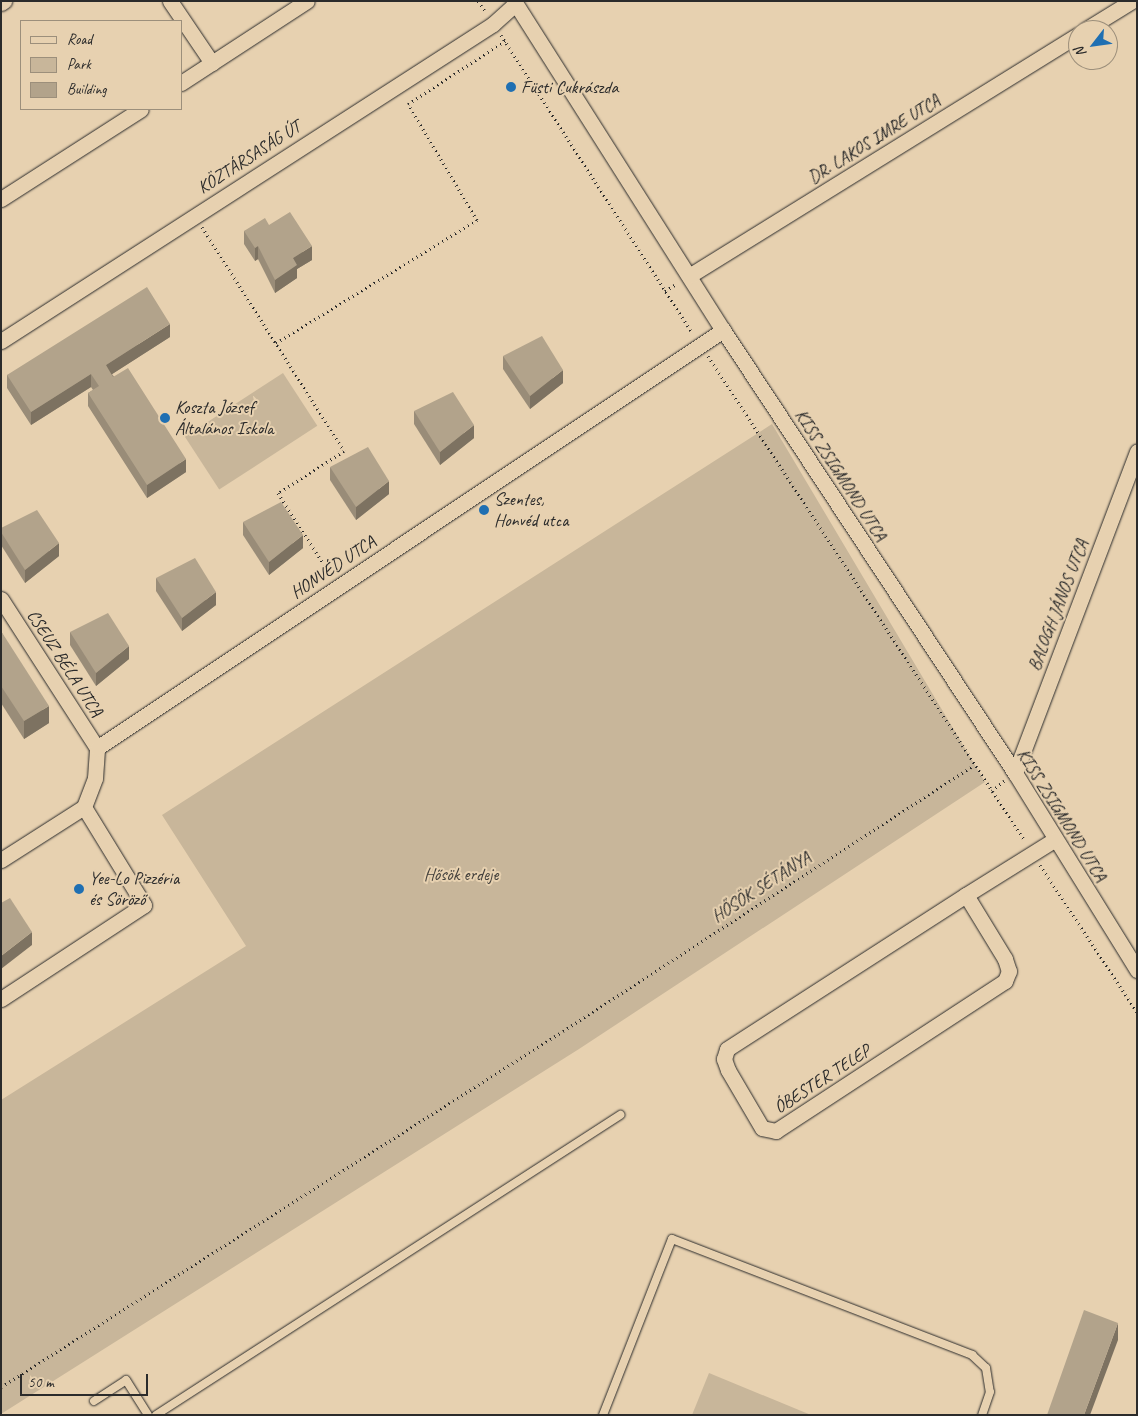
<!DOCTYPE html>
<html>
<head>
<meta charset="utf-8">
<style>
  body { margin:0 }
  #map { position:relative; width:1138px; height:1416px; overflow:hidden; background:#e7d1b0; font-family:Caveat,sans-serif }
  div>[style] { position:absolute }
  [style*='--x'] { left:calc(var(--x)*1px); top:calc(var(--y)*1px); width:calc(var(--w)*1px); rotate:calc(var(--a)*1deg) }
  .green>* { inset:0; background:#c8b69a; transform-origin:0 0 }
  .path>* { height:3px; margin-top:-1.5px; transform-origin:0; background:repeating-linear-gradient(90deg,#2b2b2b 0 1px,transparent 0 5px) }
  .roads { filter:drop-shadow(0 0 1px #2b2b2b) drop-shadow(0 0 1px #2b2b2b) }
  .service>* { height:8px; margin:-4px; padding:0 4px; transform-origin:4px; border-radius:4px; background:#e7d1b0 }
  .minor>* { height:15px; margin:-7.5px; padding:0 7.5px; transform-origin:7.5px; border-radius:7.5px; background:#e7d1b0 }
  .wall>* { inset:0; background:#998c78 }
  .shaded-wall>* { inset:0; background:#7d7261 }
  .building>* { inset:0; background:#b2a38b }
  .dots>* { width:14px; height:14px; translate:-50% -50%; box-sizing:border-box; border:2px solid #e7d1b0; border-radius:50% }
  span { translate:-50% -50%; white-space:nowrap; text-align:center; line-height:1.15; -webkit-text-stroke:4px #e7d1b0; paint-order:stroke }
  .poi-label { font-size:18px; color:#2b2b2b }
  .left { translate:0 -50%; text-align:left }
  .street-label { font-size:18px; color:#2b2b2b }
  .park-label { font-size:18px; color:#43403c }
  .frame { position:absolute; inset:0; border:2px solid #2b2b2b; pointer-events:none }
  .legend { position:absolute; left:20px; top:20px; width:162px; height:90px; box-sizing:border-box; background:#e7d1b0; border:1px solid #9c8f7b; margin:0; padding:6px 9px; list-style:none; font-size:15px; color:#2b2b2b }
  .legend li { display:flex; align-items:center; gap:10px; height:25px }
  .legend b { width:25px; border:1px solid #9c8f7b }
  .north { position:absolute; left:1068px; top:20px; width:50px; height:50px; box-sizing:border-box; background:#e7d1b0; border:1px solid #9c8f7b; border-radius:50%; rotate:240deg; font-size:14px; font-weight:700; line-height:20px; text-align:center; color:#2b2b2b }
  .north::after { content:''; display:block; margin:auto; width:18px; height:22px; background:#1f6fb2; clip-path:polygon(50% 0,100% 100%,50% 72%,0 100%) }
  .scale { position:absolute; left:20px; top:1374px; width:128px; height:22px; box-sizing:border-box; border:2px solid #2b2b2b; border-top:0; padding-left:6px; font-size:15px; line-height:18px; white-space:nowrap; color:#2b2b2b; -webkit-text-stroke:4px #e7d1b0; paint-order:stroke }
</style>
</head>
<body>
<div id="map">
  <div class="green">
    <div style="left:283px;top:373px;width:63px;height:117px;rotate:57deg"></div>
    <div style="clip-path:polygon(772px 424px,985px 782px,579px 1049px,1px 1414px,1px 1100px,246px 946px,162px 815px)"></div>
    <div style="clip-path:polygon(709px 1373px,811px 1415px,692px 1415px)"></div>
  </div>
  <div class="path">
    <div style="--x:478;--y:1;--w:12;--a:55"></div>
    <div style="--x:501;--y:35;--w:353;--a:57.3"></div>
    <div style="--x:202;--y:227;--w:265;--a:57.6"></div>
    <div style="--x:344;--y:451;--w:78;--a:147.5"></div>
    <div style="--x:278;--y:493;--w:96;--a:57.3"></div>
    <div style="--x:665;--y:291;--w:13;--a:-32"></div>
    <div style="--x:276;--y:343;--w:236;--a:-31.5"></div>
    <div style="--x:477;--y:220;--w:135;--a:-120.7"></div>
    <div style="--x:408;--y:104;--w:116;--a:-33"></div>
    <div style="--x:708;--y:356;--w:579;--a:56.83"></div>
    <div style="--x:992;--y:791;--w:16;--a:-40"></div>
    <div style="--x:1040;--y:865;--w:176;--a:56.6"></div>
    <div style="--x:1;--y:1387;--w:665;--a:-32.35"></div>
    <div style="--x:563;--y:1031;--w:488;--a:-32.9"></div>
  </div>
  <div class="roads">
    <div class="service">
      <div style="--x:94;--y:1401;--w:38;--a:-33"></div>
      <div style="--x:126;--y:1380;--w:41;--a:57.8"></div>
      <div style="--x:156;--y:1415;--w:553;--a:-32.88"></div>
      <div style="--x:603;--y:1415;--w:189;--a:-68.6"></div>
      <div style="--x:672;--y:1239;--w:322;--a:21.1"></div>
      <div style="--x:972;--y:1355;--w:19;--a:43"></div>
      <div style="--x:986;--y:1368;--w:24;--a:81"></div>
      <div style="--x:990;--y:1392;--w:24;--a:109"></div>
    </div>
    <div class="minor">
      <div style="--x:170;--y:1;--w:75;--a:55.9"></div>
      <div style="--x:514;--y:1;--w:390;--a:57.6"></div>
      <div style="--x:723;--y:330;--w:531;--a:56.61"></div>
      <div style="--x:1015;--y:773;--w:232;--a:58.2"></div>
      <div style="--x:1;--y:3;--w:4;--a:-34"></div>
      <div style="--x:1085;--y:30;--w:55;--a:-31.7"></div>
      <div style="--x:181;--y:83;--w:150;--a:-33.1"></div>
      <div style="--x:1;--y:199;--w:166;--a:-32.7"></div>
      <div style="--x:689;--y:276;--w:458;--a:-31.8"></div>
      <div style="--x:1;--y:341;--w:585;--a:-32.79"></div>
      <div style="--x:493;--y:24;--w:30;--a:-42"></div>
      <div style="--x:1;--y:599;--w:177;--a:57.2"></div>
      <div style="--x:1015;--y:773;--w:344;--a:-69.2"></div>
      <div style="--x:1;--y:860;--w:98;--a:-32.6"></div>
      <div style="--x:84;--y:807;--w:31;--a:-69"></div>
      <div style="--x:95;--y:778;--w:30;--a:-86"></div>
      <div style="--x:97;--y:748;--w:753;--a:-33.73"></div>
      <div style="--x:966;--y:895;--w:75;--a:58.6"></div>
      <div style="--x:1005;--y:959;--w:13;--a:72"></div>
      <div style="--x:1009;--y:971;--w:11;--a:112"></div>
      <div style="--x:1005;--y:981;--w:274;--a:146.8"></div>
      <div style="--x:776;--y:1131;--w:14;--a:-168"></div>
      <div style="--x:762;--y:1128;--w:67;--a:-120.4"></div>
      <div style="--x:728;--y:1070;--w:12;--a:-110"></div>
      <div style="--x:724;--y:1059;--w:10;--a:-73"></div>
      <div style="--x:727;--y:1049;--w:284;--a:-32.8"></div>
      <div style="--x:966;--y:895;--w:104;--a:-32"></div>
      <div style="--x:1;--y:999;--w:171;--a:-33.3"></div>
      <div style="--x:144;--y:905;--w:115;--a:-121.5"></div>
    </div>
  </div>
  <div class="wall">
    <div style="clip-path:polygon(269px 225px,312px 260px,297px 269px,297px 278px,275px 293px,258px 259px,255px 261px,244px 244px,244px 231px)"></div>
    <div style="clip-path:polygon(170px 337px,112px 374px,186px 472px,147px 498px,88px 406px,88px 393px,93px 390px,91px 387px,31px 425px,7px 388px,7px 375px)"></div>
    <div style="clip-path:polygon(503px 356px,563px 383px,530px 409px,503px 369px)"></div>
    <div style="clip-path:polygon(414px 411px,474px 438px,440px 465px,414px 424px)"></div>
    <div style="clip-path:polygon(330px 467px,389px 494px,356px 520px,330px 480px)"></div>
    <div style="clip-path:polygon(243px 522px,303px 548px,269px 575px,243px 535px)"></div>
    <div style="clip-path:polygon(1px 528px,59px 556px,25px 583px,1px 545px)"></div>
    <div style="clip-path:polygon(156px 578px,216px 605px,182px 631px,156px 591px)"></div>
    <div style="clip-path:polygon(1px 631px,49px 723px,24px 739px,1px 703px)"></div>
    <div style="clip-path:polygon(70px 632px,129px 659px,96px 686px,70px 645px)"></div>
  </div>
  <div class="shaded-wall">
    <div style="clip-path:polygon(258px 246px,258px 259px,255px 261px,255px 248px)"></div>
    <div style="clip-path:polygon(312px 246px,312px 260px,297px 269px,297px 278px,275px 293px,275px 280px,293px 258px)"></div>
    <div style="clip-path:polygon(170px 324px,170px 337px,106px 378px,106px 365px)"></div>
    <div style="clip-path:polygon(563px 370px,563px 383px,530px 409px,530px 396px)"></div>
    <div style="clip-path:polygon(91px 374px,91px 387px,31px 425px,31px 412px)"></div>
    <div style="clip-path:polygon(474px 425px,474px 438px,440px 465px,440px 452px)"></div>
    <div style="clip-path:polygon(186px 459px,186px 472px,147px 498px,147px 485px)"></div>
    <div style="clip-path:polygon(389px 481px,389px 494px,356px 520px,356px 507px)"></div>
    <div style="clip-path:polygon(303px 535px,303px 548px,269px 575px,269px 562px)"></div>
    <div style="clip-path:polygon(59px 543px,59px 556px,25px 583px,25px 570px)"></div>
    <div style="clip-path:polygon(216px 592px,216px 605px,182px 631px,182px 618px)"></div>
    <div style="clip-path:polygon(129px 646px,129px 659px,96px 686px,96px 673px)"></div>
    <div style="clip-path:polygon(49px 706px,49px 723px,24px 739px,24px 721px)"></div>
    <div style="clip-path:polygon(32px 932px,32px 945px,1px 969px,1px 956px)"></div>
    <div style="clip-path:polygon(1118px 1323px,1118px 1340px,1090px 1415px,1084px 1415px)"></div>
  </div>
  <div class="building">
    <div style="clip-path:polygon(290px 212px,312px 246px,293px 258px,297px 265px,275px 280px,258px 246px,255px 248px,244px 231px,265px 218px,269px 225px)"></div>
    <div style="clip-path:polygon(147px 287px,170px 324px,106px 365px,113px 377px,128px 368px,186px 459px,147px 485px,88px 393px,99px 386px,91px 374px,31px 412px,7px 375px)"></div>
    <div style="clip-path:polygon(542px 336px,563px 370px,530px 396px,503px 356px)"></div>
    <div style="clip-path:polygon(453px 392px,474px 425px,440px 452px,414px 411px)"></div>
    <div style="clip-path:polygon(368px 447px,389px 481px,356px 507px,330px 467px)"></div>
    <div style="clip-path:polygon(281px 502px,303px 535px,269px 562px,243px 522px)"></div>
    <div style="clip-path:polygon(37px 510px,59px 543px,25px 570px,1px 532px,1px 528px)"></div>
    <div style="clip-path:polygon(195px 558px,216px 592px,182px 618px,156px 578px)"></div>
    <div style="clip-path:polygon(108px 613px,129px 646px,96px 673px,70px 632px)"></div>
    <div style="clip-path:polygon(1px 631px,49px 706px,24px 721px,1px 686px)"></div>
    <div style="clip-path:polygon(10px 898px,32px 932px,1px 956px,1px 903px)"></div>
    <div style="clip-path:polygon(1084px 1310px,1118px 1323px,1084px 1415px,1047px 1415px)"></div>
  </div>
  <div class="dots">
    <div style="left:511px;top:87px;background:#1f6fb2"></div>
    <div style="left:165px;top:418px;background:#1f6fb2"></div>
    <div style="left:484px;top:510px;background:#1f6fb2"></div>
    <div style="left:79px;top:889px;background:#1f6fb2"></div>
  </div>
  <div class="poi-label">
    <span class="left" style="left:521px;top:87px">Füsti Cukrászda</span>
    <span class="left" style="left:175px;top:418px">Koszta József<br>Általános Iskola</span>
    <span class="left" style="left:494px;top:510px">Szentes,<br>Honvéd utca</span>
    <span class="left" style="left:89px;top:889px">Yee-Lo Pizzéria<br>és Söröző</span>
  </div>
  <div class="street-label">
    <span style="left:874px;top:139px;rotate:-32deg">DR. LAKOS IMRE UTCA</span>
    <span style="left:249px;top:157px;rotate:-33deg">KÖZTÁRSASÁG ÚT</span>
    <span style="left:841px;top:475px;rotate:57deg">KISS ZSIGMOND UTCA</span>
    <span style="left:333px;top:567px;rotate:-34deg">HONVÉD UTCA</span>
    <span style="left:1058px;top:605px;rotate:-69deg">BALOGH JÁNOS UTCA</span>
    <span style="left:65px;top:663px;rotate:57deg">CSEUZ BÉLA UTCA</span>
    <span style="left:1062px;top:815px;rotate:58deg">KISS ZSIGMOND UTCA</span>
    <span style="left:761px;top:887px;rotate:-33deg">HŐSÖK SÉTÁNYA</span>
    <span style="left:822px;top:1079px;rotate:-33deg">ÓBESTER TELEP</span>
  </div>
  <div class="park-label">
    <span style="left:461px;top:874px">Hősök erdeje</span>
  </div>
  <div class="frame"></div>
  <ul class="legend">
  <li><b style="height:6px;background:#e7d1b0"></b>Road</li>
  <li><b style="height:14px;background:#c8b69a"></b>Park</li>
  <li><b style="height:14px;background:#b2a38b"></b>Building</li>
  </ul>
  <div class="north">N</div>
  <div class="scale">50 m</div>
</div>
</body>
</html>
